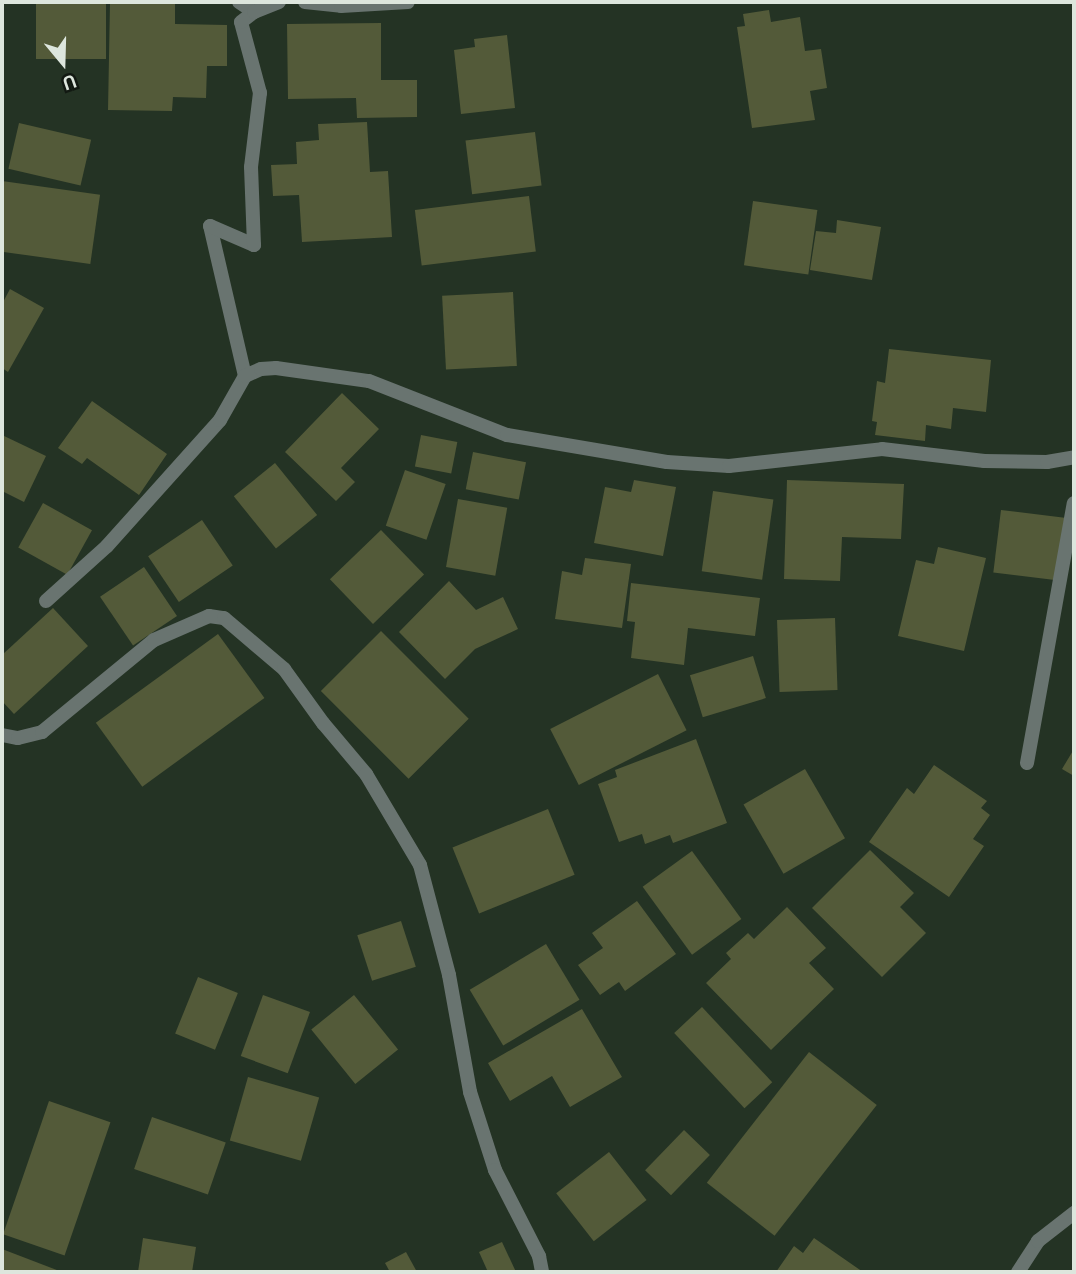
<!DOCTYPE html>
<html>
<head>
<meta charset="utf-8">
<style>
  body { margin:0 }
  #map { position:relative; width:1076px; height:1274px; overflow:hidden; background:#243324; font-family:Ubuntu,sans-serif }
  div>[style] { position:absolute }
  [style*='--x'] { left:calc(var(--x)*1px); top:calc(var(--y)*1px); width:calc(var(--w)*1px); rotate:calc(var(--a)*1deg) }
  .building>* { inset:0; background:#535a39; transform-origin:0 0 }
  .minor>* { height:14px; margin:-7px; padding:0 7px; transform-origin:7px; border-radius:7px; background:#697470 }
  span { translate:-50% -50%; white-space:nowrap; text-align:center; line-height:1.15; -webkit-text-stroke:5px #121912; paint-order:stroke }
  .frame { position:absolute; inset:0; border:4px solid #dde6dd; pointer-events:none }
  .north { position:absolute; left:28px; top:28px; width:70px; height:70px; -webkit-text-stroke:5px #121912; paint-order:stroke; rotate:161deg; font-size:19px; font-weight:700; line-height:28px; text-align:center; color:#dde6dd }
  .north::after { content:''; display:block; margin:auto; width:24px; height:32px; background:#dde6dd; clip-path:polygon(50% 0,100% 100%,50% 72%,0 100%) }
</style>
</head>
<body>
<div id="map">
  <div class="building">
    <div style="left:36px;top:2px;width:70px;height:57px"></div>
    <div style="clip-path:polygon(110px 3px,175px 4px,175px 24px,227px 25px,227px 66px,207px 66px,206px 98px,173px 97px,172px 111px,108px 110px)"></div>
    <div style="clip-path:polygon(769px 10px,771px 22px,800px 17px,805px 51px,821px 49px,827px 88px,810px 91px,815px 120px,752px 128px,737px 27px,745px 26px,743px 14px)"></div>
    <div style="clip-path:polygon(381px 23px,381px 80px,417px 80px,417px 117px,357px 118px,356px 98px,288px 99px,287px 24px)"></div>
    <div style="clip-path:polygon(507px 35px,515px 108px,461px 114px,454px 50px,475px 47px,474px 39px)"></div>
    <div style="clip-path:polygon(367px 122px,370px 172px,388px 171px,392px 237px,302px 242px,299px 195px,273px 196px,271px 165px,297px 164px,296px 142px,319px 140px,318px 124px)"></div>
    <div style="left:19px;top:123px;width:74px;height:47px;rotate:13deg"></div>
    <div style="left:535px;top:132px;width:54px;height:70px;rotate:83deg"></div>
    <div style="left:2px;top:181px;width:99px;height:70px;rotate:8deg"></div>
    <div style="left:529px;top:196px;width:56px;height:115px;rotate:83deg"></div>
    <div style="left:753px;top:201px;width:65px;height:65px;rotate:8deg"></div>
    <div style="clip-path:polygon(837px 220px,881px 227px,872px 280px,810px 270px,816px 231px,836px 233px)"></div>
    <div style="clip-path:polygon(10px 289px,44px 308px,8px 372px,2px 368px,2px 304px)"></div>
    <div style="left:513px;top:292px;width:74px;height:71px;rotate:87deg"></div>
    <div style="clip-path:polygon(889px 349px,991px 360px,986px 412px,953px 408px,951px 429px,926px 425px,925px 441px,875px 435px,877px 422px,872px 421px,877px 381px,885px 383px)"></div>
    <div style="clip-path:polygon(342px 393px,379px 429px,341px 468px,355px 482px,336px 501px,285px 452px)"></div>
    <div style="clip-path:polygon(92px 401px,167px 454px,139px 495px,87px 458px,82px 464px,58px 448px)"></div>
    <div style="clip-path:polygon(2px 435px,46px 456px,24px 502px,2px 491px)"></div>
    <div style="left:421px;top:435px;width:37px;height:32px;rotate:11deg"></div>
    <div style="left:473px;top:452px;width:54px;height:38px;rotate:11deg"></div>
    <div style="left:275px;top:463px;width:67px;height:53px;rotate:51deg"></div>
    <div style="left:405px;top:470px;width:43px;height:59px;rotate:19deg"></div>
    <div style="clip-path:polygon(634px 480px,676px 487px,663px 556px,594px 543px,605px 487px,631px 492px)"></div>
    <div style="clip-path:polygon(787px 480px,904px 484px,901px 539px,842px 537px,840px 581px,784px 579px)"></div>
    <div style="left:713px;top:491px;width:61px;height:81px;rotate:8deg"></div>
    <div style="left:458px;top:499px;width:50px;height:69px;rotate:10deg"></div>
    <div style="left:43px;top:503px;width:56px;height:51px;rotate:29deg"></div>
    <div style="left:1001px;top:510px;width:64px;height:63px;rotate:7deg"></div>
    <div style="left:202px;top:520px;width:55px;height:65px;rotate:56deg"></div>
    <div style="left:381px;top:530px;width:62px;height:71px;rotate:46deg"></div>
    <div style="clip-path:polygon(938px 547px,986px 558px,964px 651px,898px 636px,916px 560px,934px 564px)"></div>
    <div style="clip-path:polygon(585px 558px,631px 564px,622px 628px,555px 619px,562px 571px,582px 575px)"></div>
    <div style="left:144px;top:567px;width:59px;height:53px;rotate:56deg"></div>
    <div style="clip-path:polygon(449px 581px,476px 610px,503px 597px,518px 629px,475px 649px,445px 679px,399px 632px)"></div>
    <div style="clip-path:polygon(631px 583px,760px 598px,755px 636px,688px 628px,684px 665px,631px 658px,635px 622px,627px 621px)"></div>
    <div style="clip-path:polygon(53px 608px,88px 646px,14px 714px,2px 701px,2px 655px)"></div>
    <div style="left:835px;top:618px;width:72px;height:58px;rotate:88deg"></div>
    <div style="left:381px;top:631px;width:124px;height:85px;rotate:45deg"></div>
    <div style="left:218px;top:634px;width:79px;height:151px;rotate:54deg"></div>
    <div style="left:753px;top:656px;width:44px;height:66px;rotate:73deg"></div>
    <div style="left:658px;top:674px;width:63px;height:121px;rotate:63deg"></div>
    <div style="clip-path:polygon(696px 739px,727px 823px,673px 843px,670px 835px,645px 844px,642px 834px,619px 842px,598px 784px,617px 777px,615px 770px)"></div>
    <div style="clip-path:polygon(1074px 749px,1074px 776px,1062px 769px)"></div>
    <div style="clip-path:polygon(934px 765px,987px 801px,981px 808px,990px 815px,973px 839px,984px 846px,949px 897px,869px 842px,907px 788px,914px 794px)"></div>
    <div style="left:805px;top:769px;width:80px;height:71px;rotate:60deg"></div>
    <div style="left:548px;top:809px;width:71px;height:103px;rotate:68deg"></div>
    <div style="clip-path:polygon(870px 850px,914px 893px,900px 907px,926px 933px,882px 977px,812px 908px)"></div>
    <div style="left:692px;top:851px;width:84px;height:61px;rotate:54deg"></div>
    <div style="clip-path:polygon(637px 901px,676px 954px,625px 991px,619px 982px,600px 995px,578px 965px,603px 948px,592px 933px)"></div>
    <div style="clip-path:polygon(787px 907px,826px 948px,809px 963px,834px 989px,771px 1050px,706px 983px,731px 959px,726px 953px,748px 933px,754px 939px)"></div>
    <div style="left:401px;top:921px;width:48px;height:46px;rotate:72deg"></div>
    <div style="left:546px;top:944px;width:65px;height:89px;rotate:59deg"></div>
    <div style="left:198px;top:977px;width:43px;height:61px;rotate:22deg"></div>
    <div style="left:263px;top:995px;width:50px;height:65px;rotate:20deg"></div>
    <div style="left:354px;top:995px;width:70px;height:55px;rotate:51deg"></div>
    <div style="left:702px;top:1007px;width:103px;height:38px;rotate:47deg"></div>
    <div style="clip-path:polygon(582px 1009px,622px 1077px,570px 1107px,552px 1076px,510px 1101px,488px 1063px)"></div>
    <div style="left:809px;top:1052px;width:86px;height:166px;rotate:38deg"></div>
    <div style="left:248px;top:1077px;width:74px;height:66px;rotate:16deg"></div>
    <div style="left:49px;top:1101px;width:65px;height:141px;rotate:19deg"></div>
    <div style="left:152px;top:1117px;width:78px;height:55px;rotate:19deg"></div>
    <div style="left:684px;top:1130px;width:36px;height:56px;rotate:44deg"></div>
    <div style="left:609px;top:1152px;width:61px;height:67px;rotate:52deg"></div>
    <div style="clip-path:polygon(143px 1238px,196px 1247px,192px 1272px,138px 1272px)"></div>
    <div style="clip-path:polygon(814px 1238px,863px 1272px,776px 1272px,794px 1246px,803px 1253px)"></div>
    <div style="clip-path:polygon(502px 1242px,516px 1272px,488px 1272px,479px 1252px)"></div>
    <div style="clip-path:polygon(2px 1249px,62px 1272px,2px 1272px)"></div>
    <div style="clip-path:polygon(406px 1252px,417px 1272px,390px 1272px,385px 1263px)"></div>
  </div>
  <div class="minor">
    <div style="--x:239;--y:2;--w:18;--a:34"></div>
    <div style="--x:305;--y:2;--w:36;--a:6"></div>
    <div style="--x:341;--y:6;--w:67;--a:-3.4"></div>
    <div style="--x:245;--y:376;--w:154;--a:-103.1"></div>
    <div style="--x:210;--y:226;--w:48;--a:23.4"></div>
    <div style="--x:254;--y:245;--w:78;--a:-92.2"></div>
    <div style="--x:251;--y:167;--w:75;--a:-83.1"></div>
    <div style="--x:260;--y:93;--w:73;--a:-105"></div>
    <div style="--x:241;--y:22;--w:16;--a:-38"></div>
    <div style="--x:254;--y:12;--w:27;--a:-22"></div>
    <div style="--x:46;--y:601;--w:82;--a:-42"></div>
    <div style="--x:107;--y:546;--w:169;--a:-48.1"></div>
    <div style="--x:220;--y:420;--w:51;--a:-60.4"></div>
    <div style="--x:245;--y:376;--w:17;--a:-24"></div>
    <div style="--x:261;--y:369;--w:15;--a:-4"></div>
    <div style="--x:276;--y:368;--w:94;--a:8"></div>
    <div style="--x:369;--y:381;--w:148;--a:21.4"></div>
    <div style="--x:507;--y:435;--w:162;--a:9.6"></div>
    <div style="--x:667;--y:462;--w:62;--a:3.7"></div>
    <div style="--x:729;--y:466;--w:154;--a:-6.3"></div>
    <div style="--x:882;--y:449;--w:103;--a:6.7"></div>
    <div style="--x:984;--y:461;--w:63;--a:0.9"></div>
    <div style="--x:1047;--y:462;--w:27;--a:-10"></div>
    <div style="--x:2;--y:735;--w:16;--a:11"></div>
    <div style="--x:18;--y:738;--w:25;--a:-14"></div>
    <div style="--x:42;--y:732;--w:145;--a:-39.4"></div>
    <div style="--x:154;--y:640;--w:60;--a:-23.6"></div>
    <div style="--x:209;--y:616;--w:15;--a:8"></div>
    <div style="--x:224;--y:618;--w:79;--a:40.4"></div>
    <div style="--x:284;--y:669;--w:67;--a:54.2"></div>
    <div style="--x:323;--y:723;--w:67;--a:49.9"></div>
    <div style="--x:366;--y:774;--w:106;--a:59.3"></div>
    <div style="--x:420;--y:865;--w:114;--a:75.2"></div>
    <div style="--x:449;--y:975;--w:119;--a:79.8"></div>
    <div style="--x:470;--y:1092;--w:82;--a:72.2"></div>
    <div style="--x:495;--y:1170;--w:97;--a:62.9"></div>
    <div style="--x:539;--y:1256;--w:16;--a:79"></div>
    <div style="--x:1027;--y:763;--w:264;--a:-79.8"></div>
    <div style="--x:1018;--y:1272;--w:37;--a:-57"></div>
    <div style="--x:1038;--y:1241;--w:46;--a:-37.9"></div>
  </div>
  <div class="frame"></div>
  <div class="north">U</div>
</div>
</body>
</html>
